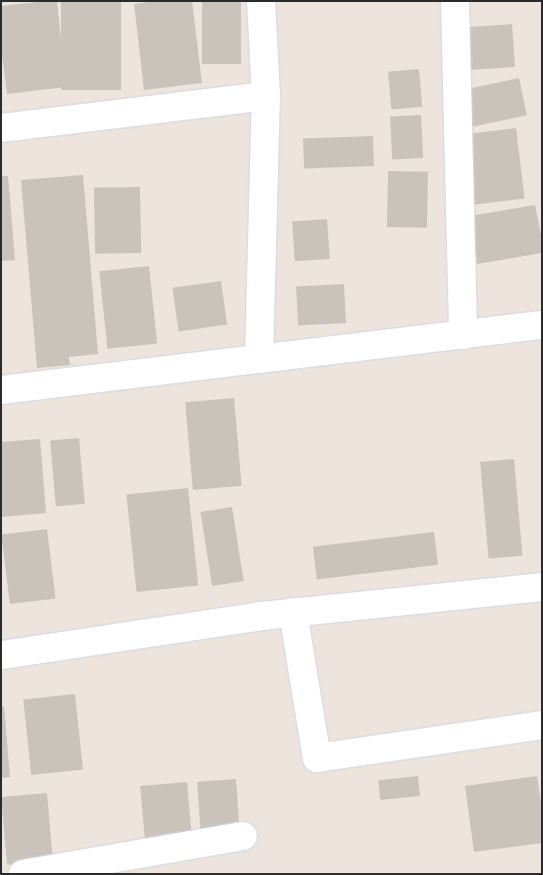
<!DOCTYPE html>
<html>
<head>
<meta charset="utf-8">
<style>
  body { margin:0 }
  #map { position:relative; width:543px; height:875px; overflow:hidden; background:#ede5dd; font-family:"DM Sans",sans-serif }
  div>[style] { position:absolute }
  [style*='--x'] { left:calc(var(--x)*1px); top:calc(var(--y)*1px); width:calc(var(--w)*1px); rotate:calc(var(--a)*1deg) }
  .building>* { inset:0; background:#c9c3bb; transform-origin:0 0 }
  .roads { filter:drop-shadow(0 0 1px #d2d7e4) drop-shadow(0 0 1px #d2d7e4) }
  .street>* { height:28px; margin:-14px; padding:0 14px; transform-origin:14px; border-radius:14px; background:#fff }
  span { translate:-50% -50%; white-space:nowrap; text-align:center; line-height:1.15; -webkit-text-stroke:5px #fff; paint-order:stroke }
  .frame { position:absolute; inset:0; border:2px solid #2b2b2b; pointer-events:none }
</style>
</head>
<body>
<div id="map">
  <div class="building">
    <div style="clip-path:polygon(46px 1px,57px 1px,66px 87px,7px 94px,1px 47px,1px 6px)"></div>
    <div style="left:61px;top:1px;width:60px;height:89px"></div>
    <div style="clip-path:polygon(156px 1px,192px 1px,202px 83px,144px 90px,134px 4px)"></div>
    <div style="left:202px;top:1px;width:39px;height:63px"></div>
    <div style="left:512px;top:24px;width:43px;height:55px;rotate:86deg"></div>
    <div style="left:419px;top:69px;width:38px;height:31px;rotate:85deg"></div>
    <div style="left:519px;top:78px;width:38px;height:59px;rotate:78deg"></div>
    <div style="left:421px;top:115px;width:43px;height:31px;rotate:87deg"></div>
    <div style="left:516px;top:128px;width:71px;height:55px;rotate:83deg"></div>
    <div style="left:373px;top:136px;width:30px;height:70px;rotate:88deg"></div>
    <div style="left:388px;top:171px;width:40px;height:56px;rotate:1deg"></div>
    <div style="clip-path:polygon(83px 175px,98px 354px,69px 357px,70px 365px,37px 368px,21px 180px)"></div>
    <div style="clip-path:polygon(1px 176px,8px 176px,15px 260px,1px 261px)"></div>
    <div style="left:140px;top:187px;width:66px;height:46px;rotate:89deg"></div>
    <div style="clip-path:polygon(535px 205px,542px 240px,542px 253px,477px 264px,469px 216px)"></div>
    <div style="left:327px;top:219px;width:40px;height:35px;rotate:86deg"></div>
    <div style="left:149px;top:266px;width:78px;height:50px;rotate:84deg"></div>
    <div style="left:221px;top:281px;width:44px;height:49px;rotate:82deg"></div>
    <div style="left:344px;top:284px;width:39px;height:48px;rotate:87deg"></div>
    <div style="left:234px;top:398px;width:88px;height:49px;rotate:85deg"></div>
    <div style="left:79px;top:438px;width:66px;height:29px;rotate:85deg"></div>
    <div style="clip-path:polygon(40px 439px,46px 513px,1px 517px,1px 442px)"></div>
    <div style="left:514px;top:459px;width:97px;height:34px;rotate:85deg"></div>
    <div style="left:188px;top:488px;width:98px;height:62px;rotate:84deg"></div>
    <div style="left:232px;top:507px;width:75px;height:32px;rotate:81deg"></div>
    <div style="left:47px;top:529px;width:70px;height:46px;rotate:83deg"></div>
    <div style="left:434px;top:532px;width:33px;height:122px;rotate:83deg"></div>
    <div style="left:75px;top:694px;width:76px;height:52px;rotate:84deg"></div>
    <div style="clip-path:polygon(1px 706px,4px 706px,10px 777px,1px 778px)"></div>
    <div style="left:418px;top:776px;width:20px;height:40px;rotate:84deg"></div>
    <div style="clip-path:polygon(537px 776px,542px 810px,542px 843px,474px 852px,465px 786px)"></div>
    <div style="left:236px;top:779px;width:56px;height:39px;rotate:86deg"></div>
    <div style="left:187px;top:782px;width:53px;height:47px;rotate:85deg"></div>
    <div style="left:47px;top:793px;width:68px;height:46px;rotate:85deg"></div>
  </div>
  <div class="roads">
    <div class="street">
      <div style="--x:455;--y:1;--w:334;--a:88.6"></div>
      <div style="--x:1;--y:128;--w:267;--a:-6.9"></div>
      <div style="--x:259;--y:359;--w:285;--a:-6.9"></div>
      <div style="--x:1;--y:390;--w:260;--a:-6.9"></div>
      <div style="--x:259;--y:359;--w:263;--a:-88.5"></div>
      <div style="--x:266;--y:96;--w:95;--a:-93"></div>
      <div style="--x:293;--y:612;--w:148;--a:80.7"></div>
      <div style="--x:317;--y:758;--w:227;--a:-8.3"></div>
      <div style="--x:1;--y:655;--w:263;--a:-8.5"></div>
      <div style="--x:261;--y:616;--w:282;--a:-5.9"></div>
      <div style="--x:23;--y:874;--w:223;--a:-9.8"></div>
    </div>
  </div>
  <div class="frame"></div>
</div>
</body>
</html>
